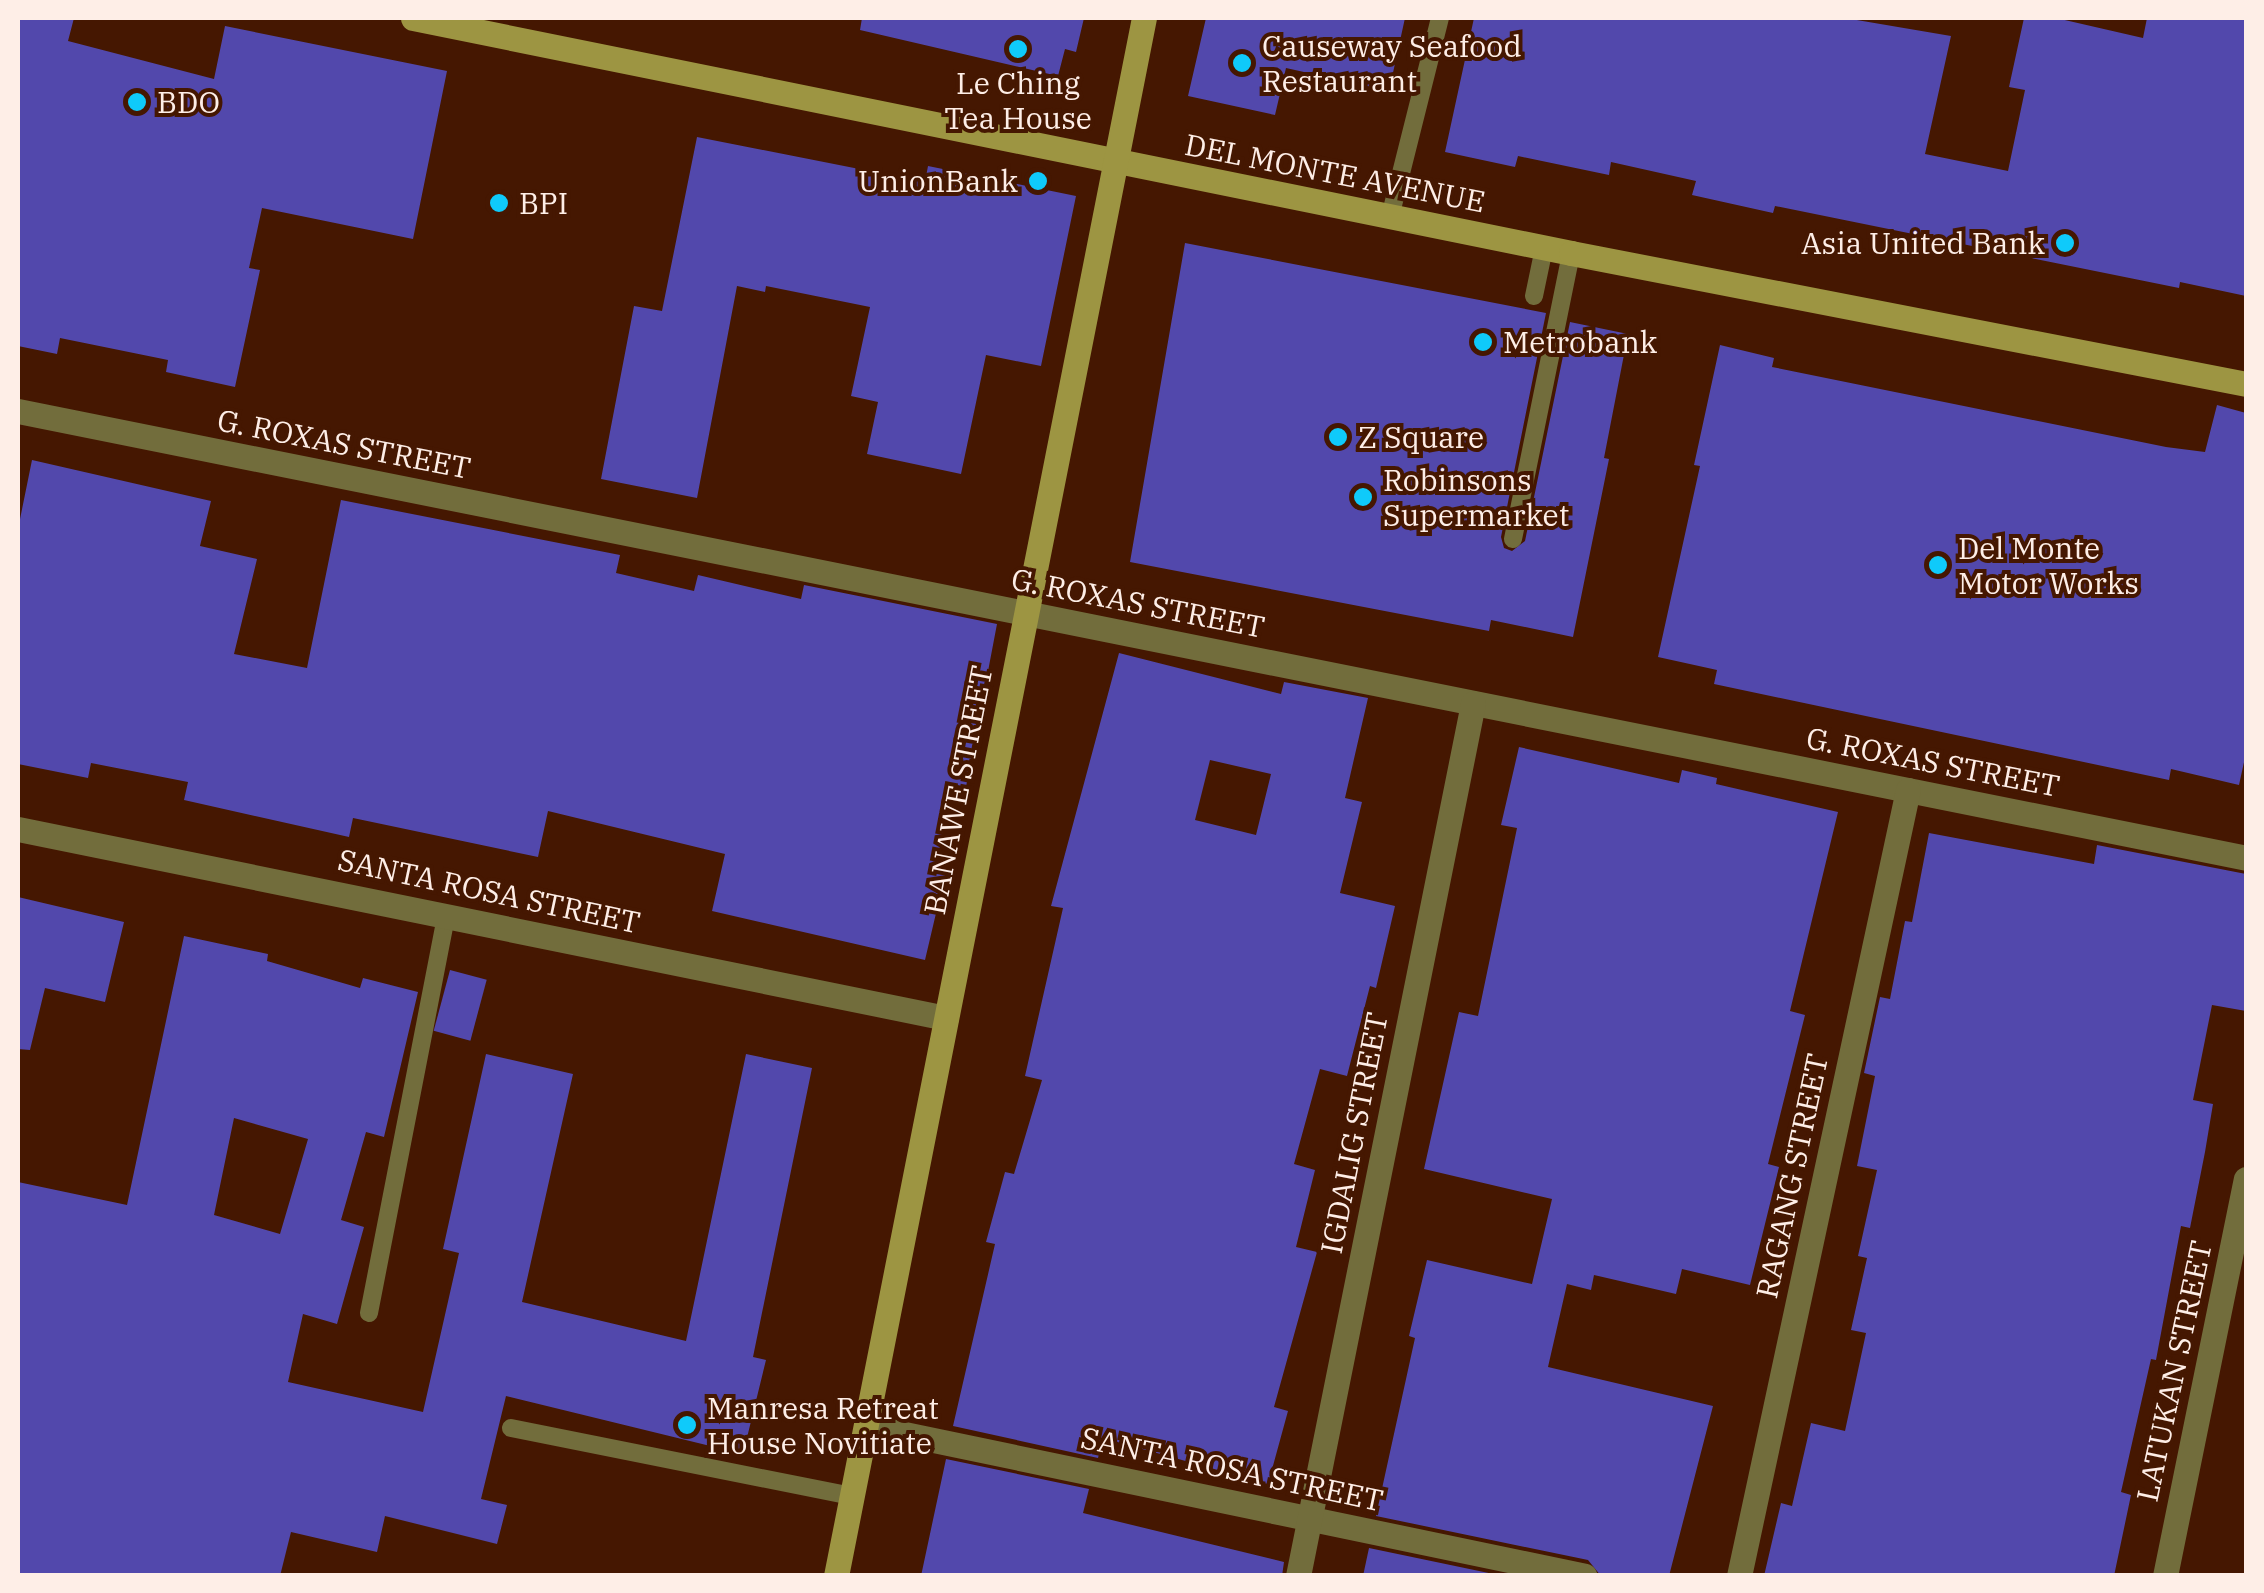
<!DOCTYPE html>
<html>
<head>
<meta charset="utf-8">
<style>
  body { margin:0 }
  #map { position:relative; width:2264px; height:1593px; overflow:hidden; background:#451701; font-family:"IBM Plex Serif",serif }
  div>[style] { position:absolute }
  [style*='--x'] { left:calc(var(--x)*1px); top:calc(var(--y)*1px); width:calc(var(--w)*1px); rotate:calc(var(--a)*1deg) }
  .building>* { inset:0; background:#5248ac; transform-origin:0 0 }
  .lane>* { height:18px; margin:-9px; padding:0 9px; transform-origin:9px; border-radius:9px; background:#726d3c }
  .street>* { height:25px; margin:-12.5px; padding:0 12.5px; transform-origin:12.5px; border-radius:12.5px; background:#726d3c }
  .secondary>* { height:25px; margin:-12.5px; padding:0 12.5px; transform-origin:12.5px; border-radius:12.5px; background:#9d9542 }
  .dots>* { width:28px; height:28px; translate:-50% -50%; box-sizing:border-box; border:5px solid #451701; border-radius:50% }
  span { translate:-50% -50%; white-space:nowrap; text-align:center; line-height:1.15; -webkit-text-stroke:8px #451701; paint-order:stroke }
  .poi-label { font-size:30px; color:#feeee7 }
  .left { translate:0 -50%; text-align:left }
  .right { translate:-100% -50%; text-align:right }
  .street-label { font-size:30px; color:#feeee7 }
  .frame { position:absolute; inset:0; border:20px solid #feeee7; pointer-events:none }
</style>
</head>
<body>
<div id="map">
  <div class="building">
    <div style="clip-path:polygon(18px 18px,74px 18px,68px 41px,214px 79px,225px 26px,447px 71px,413px 239px,262px 208px,249px 268px,260px 270px,235px 387px,166px 372px,168px 360px,60px 338px,57px 354px,18px 346px)"></div>
    <div style="clip-path:polygon(862px 18px,1084px 18px,1076px 52px,1065px 49px,1058px 76px,860px 30px)"></div>
    <div style="clip-path:polygon(1206px 18px,1405px 18px,1389px 91px,1286px 68px,1275px 115px,1188px 96px)"></div>
    <div style="clip-path:polygon(1474px 18px,1845px 18px,1951px 36px,1925px 154px,2008px 171px,2025px 90px,2009px 87px,2024px 18px,2056px 18px,2143px 38px,2147px 18px,2246px 18px,2246px 296px,2180px 282px,2179px 288px,1775px 206px,1773px 213px,1692px 195px,1696px 181px,1611px 162px,1609px 175px,1518px 156px,1515px 167px,1445px 152px)"></div>
    <div style="clip-path:polygon(697px 137px,925px 182px,928px 166px,1076px 196px,1041px 366px,986px 355px,961px 474px,867px 454px,878px 402px,851px 396px,870px 307px,766px 286px,765px 292px,737px 286px,697px 498px,601px 479px,634px 306px,662px 311px)"></div>
    <div style="clip-path:polygon(1185px 243px,1546px 313px,1501px 537px,1504px 548px,1512px 551px,1525px 541px,1570px 322px,1628px 334px,1604px 458px,1609px 459px,1573px 637px,1491px 620px,1489px 631px,1130px 562px)"></div>
    <div style="clip-path:polygon(1720px 345px,1774px 358px,1772px 367px,2166px 447px,2205px 452px,2217px 405px,2246px 413px,2246px 753px,2239px 785px,2171px 769px,2169px 780px,1714px 684px,1717px 670px,1658px 657px,1700px 466px,1694px 465px)"></div>
    <div style="clip-path:polygon(32px 460px,211px 501px,200px 546px,257px 559px,234px 654px,307px 668px,341px 500px,620px 555px,616px 573px,694px 591px,698px 575px,801px 599px,804px 585px,997px 624px,966px 787px,954px 784px,934px 873px,945px 875px,925px 960px,712px 911px,725px 854px,548px 811px,538px 857px,353px 818px,349px 837px,184px 800px,188px 782px,91px 763px,88px 778px,18px 764px,18px 529px)"></div>
    <div style="clip-path:polygon(evenodd,1119px 653px,1281px 694px,1284px 682px,1368px 698px,1345px 798px,1362px 802px,1340px 893px,1395px 906px,1376px 988px,1370px 986px,1347px 1076px,1320px 1069px,1294px 1164px,1315px 1170px,1296px 1247px,1317px 1252px,1274px 1407px,1288px 1411px,1268px 1484px,1103px 1438px,1098px 1458px,953px 1426px,995px 1244px,986px 1242px,1005px 1172px,1014px 1174px,1042px 1080px,1025px 1076px,1063px 908px,1051px 906px,1119px 653px,1210px 760px,1271px 774px,1256px 835px,1195px 820px,1210px 760px)"></div>
    <div style="clip-path:polygon(1519px 747px,1679px 783px,1682px 770px,1717px 778px,1716px 784px,1838px 812px,1790px 1011px,1805px 1015px,1768px 1164px,1779px 1167px,1750px 1285px,1682px 1269px,1676px 1294px,1594px 1275px,1591px 1290px,1567px 1284px,1548px 1367px,1713px 1406px,1669px 1576px,1601px 1576px,1588px 1560px,1376px 1516px,1415px 1338px,1409px 1336px,1427px 1260px,1532px 1284px,1552px 1199px,1424px 1169px,1459px 1012px,1478px 1016px,1517px 828px,1501px 825px)"></div>
    <div style="clip-path:polygon(1929px 833px,2094px 864px,2097px 845px,2246px 874px,2246px 1011px,2212px 1005px,2193px 1100px,2213px 1104px,2205px 1152px,2190px 1228px,2181px 1226px,2156px 1360px,2151px 1359px,2121px 1492px,2131px 1495px,2114px 1576px,1764px 1576px,1781px 1503px,1792px 1506px,1811px 1423px,1845px 1431px,1866px 1333px,1851px 1330px,1867px 1258px,1858px 1256px,1877px 1170px,1857px 1166px,1875px 1076px,1864px 1073px,1880px 997px,1890px 999px,1905px 921px,1912px 922px)"></div>
    <div style="clip-path:polygon(18px 897px,124px 922px,105px 1002px,45px 988px,30px 1050px,18px 1049px)"></div>
    <div style="clip-path:polygon(evenodd,184px 936px,268px 954px,267px 961px,360px 988px,363px 978px,418px 992px,384px 1137px,366px 1132px,341px 1220px,364px 1227px,337px 1324px,303px 1314px,288px 1382px,423px 1412px,459px 1253px,443px 1249px,486px 1054px,573px 1074px,522px 1302px,686px 1341px,746px 1054px,812px 1068px,753px 1357px,766px 1360px,743px 1454px,506px 1396px,481px 1499px,507px 1505px,497px 1544px,385px 1516px,377px 1552px,291px 1532px,280px 1576px,18px 1576px,18px 1182px,127px 1205px,184px 936px,234px 1118px,308px 1139px,280px 1234px,214px 1215px,234px 1118px)"></div>
    <div style="left:450px;top:970px;width:38px;height:63px;rotate:15deg"></div>
    <div style="clip-path:polygon(946px 1459px,1089px 1489px,1083px 1513px,1284px 1562px,1282px 1576px,921px 1576px)"></div>
    <div style="clip-path:polygon(1369px 1548px,1503px 1576px,1363px 1576px)"></div>
  </div>
  <div class="lane">
    <div style="--x:1390;--y:217;--w:205;--a:-75.9"></div>
    <div style="--x:1534;--y:296;--w:49;--a:-78.2"></div>
    <div style="--x:1513;--y:539;--w:292;--a:-78.5"></div>
    <div style="--x:369;--y:1313;--w:404;--a:-79"></div>
    <div style="--x:511;--y:1428;--w:348;--a:11.3"></div>
  </div>
  <div class="street">
    <div style="--x:18;--y:411;--w:2272;--a:11.34"></div>
    <div style="--x:18;--y:829;--w:947;--a:11.51"></div>
    <div style="--x:866;--y:1426;--w:734;--a:11.78"></div>
    <div style="--x:1298;--y:1576;--w:890;--a:-78.66"></div>
    <div style="--x:1739;--y:1576;--w:804;--a:-77.87"></div>
    <div style="--x:2165;--y:1576;--w:405;--a:-78.5"></div>
  </div>
  <div class="secondary">
    <div style="--x:413;--y:18;--w:1182;--a:11.47"></div>
    <div style="--x:1571;--y:253;--w:688;--a:10.98"></div>
    <div style="--x:836;--y:1576;--w:1588;--a:-78.82"></div>
  </div>
  <div class="dots">
    <div style="left:1018px;top:49px;background:#0fcafa"></div>
    <div style="left:1242px;top:63px;background:#0fcafa"></div>
    <div style="left:137px;top:102px;background:#0fcafa"></div>
    <div style="left:1038px;top:181px;background:#0fcafa"></div>
    <div style="left:499px;top:203px;background:#0fcafa"></div>
    <div style="left:2065px;top:243px;background:#0fcafa"></div>
    <div style="left:1483px;top:342px;background:#0fcafa"></div>
    <div style="left:1338px;top:437px;background:#0fcafa"></div>
    <div style="left:1363px;top:497px;background:#0fcafa"></div>
    <div style="left:1938px;top:565px;background:#0fcafa"></div>
    <div style="left:687px;top:1425px;background:#0fcafa"></div>
  </div>
  <div class="poi-label">
    <span class="left" style="left:1262px;top:63px">Causeway Seafood<br>Restaurant</span>
    <span style="left:1018px;top:100px">Le Ching<br>Tea House</span>
    <span class="left" style="left:157px;top:102px">BDO</span>
    <span class="right" style="left:1018px;top:181px">UnionBank</span>
    <span class="left" style="left:519px;top:203px">BPI</span>
    <span class="right" style="left:2045px;top:243px">Asia United Bank</span>
    <span class="left" style="left:1503px;top:342px">Metrobank</span>
    <span class="left" style="left:1358px;top:437px">Z Square</span>
    <span class="left" style="left:1383px;top:497px">Robinsons<br>Supermarket</span>
    <span class="left" style="left:1958px;top:565px">Del Monte<br>Motor Works</span>
    <span class="left" style="left:707px;top:1425px">Manresa Retreat<br>House Novitiate</span>
  </div>
  <div class="street-label">
    <span style="left:1335px;top:173px;rotate:11deg">DEL MONTE AVENUE</span>
    <span style="left:344px;top:444px;rotate:11deg">G. ROXAS STREET</span>
    <span style="left:1138px;top:603px;rotate:11deg">G. ROXAS STREET</span>
    <span style="left:1933px;top:762px;rotate:11deg">G. ROXAS STREET</span>
    <span style="left:958px;top:790px;rotate:-79deg">BANAWE STREET</span>
    <span style="left:489px;top:891px;rotate:12deg">SANTA ROSA STREET</span>
    <span style="left:1354px;top:1133px;rotate:-79deg">IGDALIG STREET</span>
    <span style="left:1792px;top:1176px;rotate:-78deg">RAGANG STREET</span>
    <span style="left:2174px;top:1371px;rotate:-78deg">LATUKAN STREET</span>
    <span style="left:1232px;top:1469px;rotate:12deg">SANTA ROSA STREET</span>
  </div>
  <div class="frame"></div>
</div>
</body>
</html>
